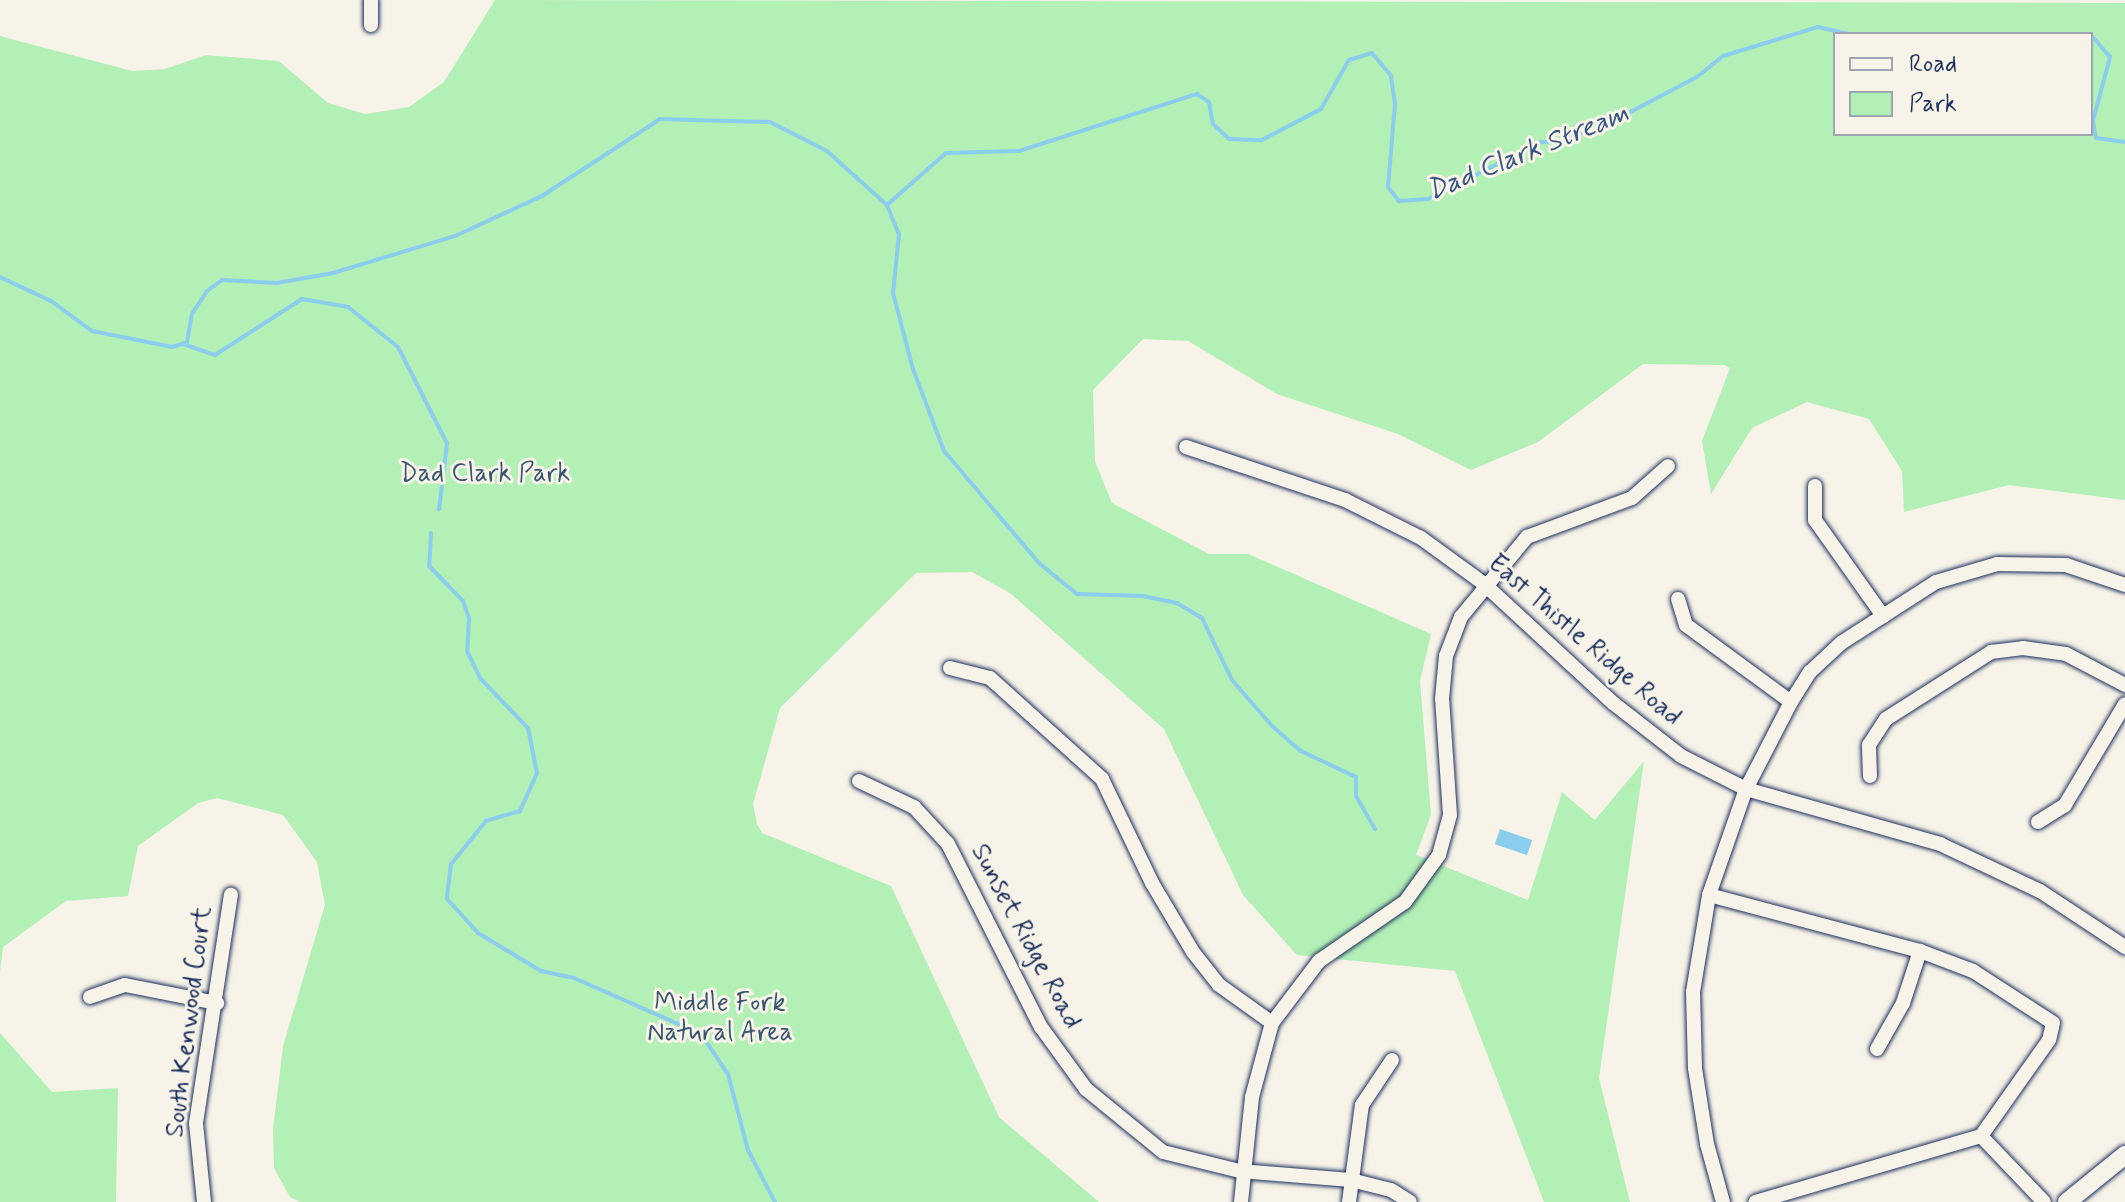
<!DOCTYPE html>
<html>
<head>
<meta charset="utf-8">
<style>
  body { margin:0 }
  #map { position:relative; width:2125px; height:1202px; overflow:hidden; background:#f7f3e8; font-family:Mynerve,sans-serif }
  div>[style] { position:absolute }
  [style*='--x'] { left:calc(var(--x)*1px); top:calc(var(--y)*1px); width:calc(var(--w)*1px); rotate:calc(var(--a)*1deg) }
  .green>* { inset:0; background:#b3f0b6 }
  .water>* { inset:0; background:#8bcded; transform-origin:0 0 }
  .stream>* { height:4px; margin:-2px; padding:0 2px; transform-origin:2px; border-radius:2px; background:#8bcded }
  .roads { filter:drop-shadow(0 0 2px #1b2f5e) drop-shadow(0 0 2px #1b2f5e) }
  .minor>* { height:14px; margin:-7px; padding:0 7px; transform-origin:7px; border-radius:7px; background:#f7f3e8 }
  .tertiary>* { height:18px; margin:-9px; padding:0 9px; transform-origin:9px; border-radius:9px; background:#f7f3e8 }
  span { translate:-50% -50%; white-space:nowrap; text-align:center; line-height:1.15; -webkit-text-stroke:6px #f7f3e8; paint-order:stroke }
  .park-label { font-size:26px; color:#395670 }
  .street-label { font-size:26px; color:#1b2f5e }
  .water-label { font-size:28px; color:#375682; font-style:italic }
  .legend { position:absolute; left:1833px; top:32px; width:260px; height:104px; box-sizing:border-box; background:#f7f3e8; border:2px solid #9fa5b1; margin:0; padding:10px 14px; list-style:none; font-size:24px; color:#1b2f5e }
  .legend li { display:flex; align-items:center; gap:16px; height:40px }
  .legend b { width:40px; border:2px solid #9fa5b1 }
</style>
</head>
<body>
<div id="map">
  <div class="green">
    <div style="clip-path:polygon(evenodd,495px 0,2125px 3px,2125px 500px,2009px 485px,1904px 512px,1902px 471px,1869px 419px,1807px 402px,1752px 428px,1711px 494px,1702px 441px,1730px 368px,1724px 365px,1643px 364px,1538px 442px,1471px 470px,1398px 434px,1277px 394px,1188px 341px,1143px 339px,1093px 390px,1095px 461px,1112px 503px,1209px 554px,1248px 554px,1431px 634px,1420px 681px,1431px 815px,1416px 855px,1528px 900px,1562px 792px,1595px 820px,1644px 761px,1599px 1078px,1630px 1202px,1544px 1202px,1455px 971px,1297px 955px,1243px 895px,1164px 729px,1010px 593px,972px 572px,916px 573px,780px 708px,753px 804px,757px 824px,762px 833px,891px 886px,999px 1117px,1099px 1202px,300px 1202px,290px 1197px,274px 1168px,273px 1129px,283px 1046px,325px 905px,317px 862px,283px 815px,217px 798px,198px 803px,138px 846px,128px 896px,66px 901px,3px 947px,0 972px,0 36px,132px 71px,165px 69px,206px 55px,279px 61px,328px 103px,365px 114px,409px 107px,444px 82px,495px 0,1835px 34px,2091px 34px,2091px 134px,1835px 134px,1835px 34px)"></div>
    <div style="clip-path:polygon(0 1033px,52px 1092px,118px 1088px,116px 1202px,0 1202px)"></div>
  </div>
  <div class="water">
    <div style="left:1500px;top:829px;width:34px;height:16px;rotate:19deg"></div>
  </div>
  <div class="stream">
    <div style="--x:2078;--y:34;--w:11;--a:0"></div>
    <div style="--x:2091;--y:35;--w:29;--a:49"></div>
    <div style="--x:2110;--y:57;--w:66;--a:104.9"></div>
    <div style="--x:2093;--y:121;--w:17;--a:80"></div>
    <div style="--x:2096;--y:138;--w:29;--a:8"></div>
    <div style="--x:887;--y:205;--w:31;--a:68"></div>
    <div style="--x:899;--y:234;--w:59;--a:95.8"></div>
    <div style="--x:893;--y:293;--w:79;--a:75.3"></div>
    <div style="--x:913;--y:369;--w:88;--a:69.3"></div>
    <div style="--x:944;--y:451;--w:148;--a:49.7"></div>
    <div style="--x:1040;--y:564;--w:48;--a:39"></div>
    <div style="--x:1077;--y:594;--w:66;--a:1.7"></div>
    <div style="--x:1143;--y:596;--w:35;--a:12"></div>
    <div style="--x:1177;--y:603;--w:29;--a:31"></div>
    <div style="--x:1202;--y:618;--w:69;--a:64.2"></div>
    <div style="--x:1232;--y:680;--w:61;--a:49"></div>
    <div style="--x:1272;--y:726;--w:38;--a:41"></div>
    <div style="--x:1301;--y:751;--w:61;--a:25.3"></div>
    <div style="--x:1356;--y:777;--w:19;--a:90"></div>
    <div style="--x:1356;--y:796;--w:38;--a:60"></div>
    <div style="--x:0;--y:277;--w:56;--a:25.2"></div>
    <div style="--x:51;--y:301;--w:51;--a:36.2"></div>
    <div style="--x:92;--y:331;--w:82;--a:11.3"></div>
    <div style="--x:172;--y:347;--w:16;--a:-18"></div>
    <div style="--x:187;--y:342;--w:28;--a:-80"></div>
    <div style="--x:192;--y:314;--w:27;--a:-57"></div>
    <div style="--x:207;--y:291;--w:19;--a:-36"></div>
    <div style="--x:222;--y:280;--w:55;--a:3.1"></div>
    <div style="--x:277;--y:283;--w:57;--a:-10.1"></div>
    <div style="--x:333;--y:273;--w:127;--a:-16.9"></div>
    <div style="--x:455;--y:236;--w:96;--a:-24.7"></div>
    <div style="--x:542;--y:196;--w:141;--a:-33.1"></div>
    <div style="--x:660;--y:119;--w:110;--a:1.6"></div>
    <div style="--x:770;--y:122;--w:64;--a:27"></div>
    <div style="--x:827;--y:151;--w:81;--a:42"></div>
    <div style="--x:887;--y:205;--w:79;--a:-41.4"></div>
    <div style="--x:946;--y:153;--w:73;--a:-1.6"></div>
    <div style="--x:1019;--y:151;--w:187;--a:-17.8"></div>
    <div style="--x:1197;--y:94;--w:14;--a:34"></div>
    <div style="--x:1209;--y:102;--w:22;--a:80"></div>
    <div style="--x:1213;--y:124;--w:22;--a:43"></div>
    <div style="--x:1229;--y:139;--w:33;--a:2"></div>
    <div style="--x:1262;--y:140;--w:67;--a:-27.7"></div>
    <div style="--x:1321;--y:109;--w:56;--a:-60.3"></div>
    <div style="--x:1349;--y:60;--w:24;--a:-17"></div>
    <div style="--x:1372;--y:53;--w:30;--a:50"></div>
    <div style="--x:1391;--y:76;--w:28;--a:82"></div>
    <div style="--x:1395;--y:104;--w:83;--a:94.8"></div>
    <div style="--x:1388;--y:187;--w:18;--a:52"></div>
    <div style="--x:1399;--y:201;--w:29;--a:-4"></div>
    <div style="--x:1428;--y:199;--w:127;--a:-26.8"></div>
    <div style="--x:1541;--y:142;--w:20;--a:0"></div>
    <div style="--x:1561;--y:142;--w:58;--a:-22.2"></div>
    <div style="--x:1615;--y:120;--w:93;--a:-27.7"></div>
    <div style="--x:1697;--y:77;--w:33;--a:-39"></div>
    <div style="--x:1723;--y:56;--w:99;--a:-17"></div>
    <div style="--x:1818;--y:27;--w:31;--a:13"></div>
    <div style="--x:183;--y:344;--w:34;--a:19"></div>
    <div style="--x:215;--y:355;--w:103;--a:-32.8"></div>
    <div style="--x:302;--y:299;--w:47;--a:9.9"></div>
    <div style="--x:348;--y:307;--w:64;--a:38.7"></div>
    <div style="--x:398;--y:347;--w:108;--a:63"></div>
    <div style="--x:447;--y:443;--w:67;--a:96.8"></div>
    <div style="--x:431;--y:533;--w:33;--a:93"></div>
    <div style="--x:429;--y:566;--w:49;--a:45.8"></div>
    <div style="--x:463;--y:601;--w:18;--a:71"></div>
    <div style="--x:469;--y:618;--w:33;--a:93"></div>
    <div style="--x:467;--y:651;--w:30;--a:64"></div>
    <div style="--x:480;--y:678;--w:69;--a:46.2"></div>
    <div style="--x:528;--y:728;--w:46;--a:78.7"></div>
    <div style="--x:537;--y:773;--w:42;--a:114.1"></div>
    <div style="--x:520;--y:811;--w:35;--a:164"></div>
    <div style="--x:486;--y:821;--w:55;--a:129.1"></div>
    <div style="--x:451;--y:864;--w:35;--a:97"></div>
    <div style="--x:447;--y:899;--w:46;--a:47.6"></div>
    <div style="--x:478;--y:933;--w:74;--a:31.1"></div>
    <div style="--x:541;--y:971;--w:34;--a:12"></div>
    <div style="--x:574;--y:978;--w:139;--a:23.8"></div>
    <div style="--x:701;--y:1034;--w:48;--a:56"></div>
    <div style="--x:728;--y:1074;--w:79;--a:75.3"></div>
    <div style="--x:748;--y:1150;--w:59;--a:62.6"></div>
  </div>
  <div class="roads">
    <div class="minor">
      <div style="--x:371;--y:0;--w:25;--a:90"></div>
      <div style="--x:1186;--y:447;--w:168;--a:18.4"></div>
      <div style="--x:1345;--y:500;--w:85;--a:26.6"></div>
      <div style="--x:1421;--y:538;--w:77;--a:36"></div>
      <div style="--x:1483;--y:583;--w:177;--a:42.7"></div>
      <div style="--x:1613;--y:703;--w:86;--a:37.9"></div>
      <div style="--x:1681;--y:756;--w:73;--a:26.9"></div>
      <div style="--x:1746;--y:789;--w:202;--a:15.8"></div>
      <div style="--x:1940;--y:844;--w:110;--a:25.2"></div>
      <div style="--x:2040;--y:891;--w:102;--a:33.4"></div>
      <div style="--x:1815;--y:486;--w:34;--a:90"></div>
      <div style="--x:1815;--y:520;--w:118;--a:54.7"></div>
      <div style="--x:1678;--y:599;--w:27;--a:73"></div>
      <div style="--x:1686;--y:625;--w:130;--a:36.3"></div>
      <div style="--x:950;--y:668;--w:41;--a:14"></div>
      <div style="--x:990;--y:678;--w:151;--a:42"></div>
      <div style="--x:1102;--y:779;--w:115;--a:64.3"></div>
      <div style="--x:1152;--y:883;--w:80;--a:59.3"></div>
      <div style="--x:1193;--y:952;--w:42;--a:51.8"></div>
      <div style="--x:1219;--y:985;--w:65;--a:35.6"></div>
      <div style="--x:1870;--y:776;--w:31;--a:-92"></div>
      <div style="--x:1869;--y:745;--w:31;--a:-57"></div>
      <div style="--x:1886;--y:719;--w:125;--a:-32.5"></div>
      <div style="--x:1991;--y:652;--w:32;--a:-7"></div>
      <div style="--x:2023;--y:648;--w:43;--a:7.9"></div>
      <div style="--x:2066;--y:654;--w:67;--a:27.7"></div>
      <div style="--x:859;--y:781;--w:61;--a:25.3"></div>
      <div style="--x:914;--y:807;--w:50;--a:47.4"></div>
      <div style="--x:948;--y:844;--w:205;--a:63.1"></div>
      <div style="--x:1041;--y:1027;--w:77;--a:54"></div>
      <div style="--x:1086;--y:1089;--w:99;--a:39.3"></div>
      <div style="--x:1163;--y:1152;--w:79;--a:13.9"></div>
      <div style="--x:1240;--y:1171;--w:111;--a:4.6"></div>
      <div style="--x:1351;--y:1180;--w:41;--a:14"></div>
      <div style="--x:1391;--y:1190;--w:22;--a:32"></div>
      <div style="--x:2038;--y:822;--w:32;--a:-32"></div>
      <div style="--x:2065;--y:805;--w:117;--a:-59.3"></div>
      <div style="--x:1709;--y:895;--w:218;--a:14.9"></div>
      <div style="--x:1920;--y:951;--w:57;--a:20.7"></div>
      <div style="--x:1973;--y:971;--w:95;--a:33"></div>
      <div style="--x:2053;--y:1023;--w:17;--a:103"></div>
      <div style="--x:2049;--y:1040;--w:118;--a:125.3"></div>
      <div style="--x:1981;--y:1136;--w:235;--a:163.7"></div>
      <div style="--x:90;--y:997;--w:37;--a:-19"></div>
      <div style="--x:125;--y:985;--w:94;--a:11.1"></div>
      <div style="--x:1877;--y:1049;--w:53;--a:-60.5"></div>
      <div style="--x:1903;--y:1003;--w:55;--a:-71.9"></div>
      <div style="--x:1981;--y:1136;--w:91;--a:46.3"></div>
      <div style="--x:204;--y:1202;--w:79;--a:-95.8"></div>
      <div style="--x:196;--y:1123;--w:231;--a:-81.3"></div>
      <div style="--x:1241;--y:1202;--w:106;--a:-84"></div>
      <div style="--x:1252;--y:1097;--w:77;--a:-74.9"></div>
      <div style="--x:1272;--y:1023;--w:78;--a:-52.8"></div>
      <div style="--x:1319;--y:961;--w:104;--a:-34.5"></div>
      <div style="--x:1405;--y:902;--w:58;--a:-54.1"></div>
      <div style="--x:1439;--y:855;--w:41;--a:-74.6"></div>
      <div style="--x:1450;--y:815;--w:116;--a:-93.9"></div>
      <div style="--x:1442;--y:699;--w:43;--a:-84.7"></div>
      <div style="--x:1446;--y:656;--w:42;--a:-69"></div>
      <div style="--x:1461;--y:617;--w:104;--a:-50.5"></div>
      <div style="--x:1527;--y:537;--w:112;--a:-20.4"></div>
      <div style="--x:1632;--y:498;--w:48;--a:-41.6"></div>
      <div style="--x:1349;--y:1202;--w:98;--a:-82.4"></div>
      <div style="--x:1362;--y:1105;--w:54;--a:-56.3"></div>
      <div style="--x:1723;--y:1202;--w:60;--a:-105.4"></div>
      <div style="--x:1707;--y:1144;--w:77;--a:-99"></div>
      <div style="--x:1695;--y:1068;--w:76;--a:-91.5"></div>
      <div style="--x:1693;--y:992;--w:98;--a:-80.6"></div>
      <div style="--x:1709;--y:895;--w:112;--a:-70.8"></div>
      <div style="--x:1746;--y:789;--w:98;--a:-62.7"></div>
      <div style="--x:1791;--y:702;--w:36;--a:-58"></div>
      <div style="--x:1810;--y:672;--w:42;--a:-43.1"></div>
      <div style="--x:1841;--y:643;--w:113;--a:-32.7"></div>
      <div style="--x:1936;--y:582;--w:64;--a:-16.4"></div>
      <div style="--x:1997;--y:564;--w:69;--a:0.8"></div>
      <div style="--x:2066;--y:565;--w:62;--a:18.7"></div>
    </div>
    <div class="tertiary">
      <div style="--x:2067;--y:1202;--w:75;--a:-39"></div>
    </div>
  </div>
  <div class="park-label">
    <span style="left:485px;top:475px">Dad Clark Park</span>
    <span style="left:720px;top:1019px">Middle Fork<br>Natural Area</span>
  </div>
  <div class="street-label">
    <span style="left:1584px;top:641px;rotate:41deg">East Thistle Ridge Road</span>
    <span style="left:1025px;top:937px;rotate:62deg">Sunset Ridge Road</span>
    <span style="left:190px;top:1022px;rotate:-83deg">South Kenwood Court</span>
  </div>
  <div class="water-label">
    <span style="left:1528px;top:153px;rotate:-22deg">Dad Clark Stream</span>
  </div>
  <ul class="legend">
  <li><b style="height:10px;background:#f7f3e8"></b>Road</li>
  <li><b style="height:22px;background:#b3f0b6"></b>Park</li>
  </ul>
</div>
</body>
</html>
